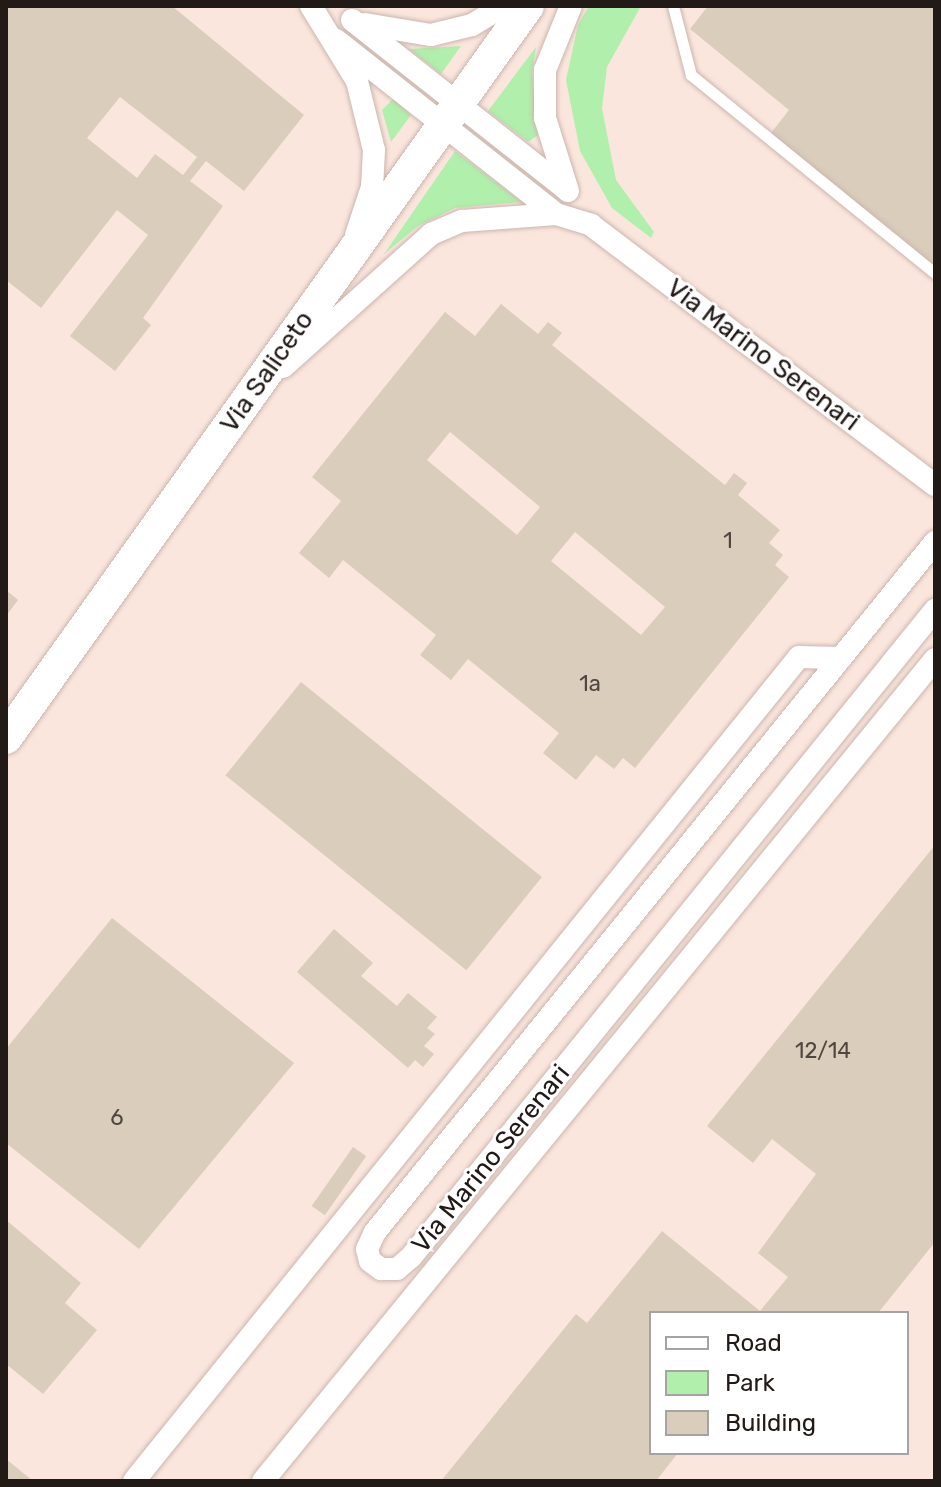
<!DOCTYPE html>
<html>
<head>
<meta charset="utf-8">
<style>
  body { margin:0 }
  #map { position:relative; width:941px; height:1487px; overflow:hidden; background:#fbe6dd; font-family:Rubik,sans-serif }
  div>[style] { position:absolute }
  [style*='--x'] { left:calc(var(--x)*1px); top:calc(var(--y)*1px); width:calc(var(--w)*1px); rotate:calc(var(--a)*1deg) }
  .green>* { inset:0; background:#b1efac }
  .building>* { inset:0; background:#dacdbc; transform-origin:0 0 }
  .roads { filter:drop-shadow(0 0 2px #cbb6ae) drop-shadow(0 0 2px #cbb6ae) }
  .service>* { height:11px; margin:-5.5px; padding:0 5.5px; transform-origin:5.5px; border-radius:5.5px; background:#fff }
  .minor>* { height:22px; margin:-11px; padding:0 11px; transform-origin:11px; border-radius:11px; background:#fff }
  .secondary>* { height:32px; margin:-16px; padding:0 16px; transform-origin:16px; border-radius:16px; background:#fff }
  span { translate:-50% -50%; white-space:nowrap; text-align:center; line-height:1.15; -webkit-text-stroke:6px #fff; paint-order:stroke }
  .number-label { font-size:22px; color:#4f4740 }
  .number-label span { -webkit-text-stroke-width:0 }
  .street-label { font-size:26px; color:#211a17 }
  .frame { position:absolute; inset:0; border:8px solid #211a17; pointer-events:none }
  .legend { position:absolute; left:649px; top:1311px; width:260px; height:144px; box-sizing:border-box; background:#fff; border:2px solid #a6a3a2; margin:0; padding:10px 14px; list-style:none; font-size:24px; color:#211a17 }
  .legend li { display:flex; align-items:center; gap:16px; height:40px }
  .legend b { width:40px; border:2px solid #a6a3a2 }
</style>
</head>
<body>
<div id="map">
  <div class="green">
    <div style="clip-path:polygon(589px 6px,641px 6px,607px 67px,602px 108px,616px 180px,654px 232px,651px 238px,612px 208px,580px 151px,566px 80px,578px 25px)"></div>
    <div style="clip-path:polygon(461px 46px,441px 74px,409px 49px)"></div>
    <div style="clip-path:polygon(536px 47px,532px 72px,538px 135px,528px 142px,488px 111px)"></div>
    <div style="clip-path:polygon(393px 99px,411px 115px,391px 142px,382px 110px)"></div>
    <div style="clip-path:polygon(455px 151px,522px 202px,455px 208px,418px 226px,384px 254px)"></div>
  </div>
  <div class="building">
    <div style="clip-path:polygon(evenodd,6px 6px,172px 6px,304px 115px,244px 191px,206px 161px,190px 181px,223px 206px,143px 318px,151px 325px,115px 371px,70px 336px,148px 235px,117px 210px,41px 308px,6px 280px,6px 6px,120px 97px,197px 157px,183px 175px,155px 154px,137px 178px,87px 138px,120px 97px)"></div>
    <div style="clip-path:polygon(708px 6px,935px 6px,935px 267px,771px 133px,789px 110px,690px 29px)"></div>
    <div style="clip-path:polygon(evenodd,501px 304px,538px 334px,548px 322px,562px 333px,552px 345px,725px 485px,734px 473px,747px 483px,738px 495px,780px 530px,769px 543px,783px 555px,775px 565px,789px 577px,635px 768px,623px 758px,614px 769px,596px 755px,576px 780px,543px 753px,559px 733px,468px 659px,451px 680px,420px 655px,436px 635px,343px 560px,329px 578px,299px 553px,341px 501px,312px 477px,445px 312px,475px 336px,501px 304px,450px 432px,540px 507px,517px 535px,427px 460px,450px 432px,501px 304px,575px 532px,665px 607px,641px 635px,551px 561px,575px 532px)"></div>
    <div style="clip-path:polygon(6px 590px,18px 600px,6px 616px)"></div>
    <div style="left:301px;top:682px;width:310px;height:120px;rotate:39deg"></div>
    <div style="clip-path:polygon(935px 845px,935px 1242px,878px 1313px,651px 1313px,651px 1453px,678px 1453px,656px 1481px,441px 1481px,576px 1314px,587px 1323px,662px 1231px,760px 1311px,788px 1277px,758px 1253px,816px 1174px,772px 1139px,753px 1163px,707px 1126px)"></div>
    <div style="clip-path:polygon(112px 918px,294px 1063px,139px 1249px,6px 1143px,6px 1049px)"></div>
    <div style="clip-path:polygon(334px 929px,373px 963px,361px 976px,397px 1006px,408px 993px,437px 1017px,427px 1028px,435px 1034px,424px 1046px,434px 1054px,423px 1067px,415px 1060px,408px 1068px,297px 972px)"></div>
    <div style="left:353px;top:1147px;width:16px;height:72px;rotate:35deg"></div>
    <div style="clip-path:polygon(6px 1220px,81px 1283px,65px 1303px,97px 1330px,43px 1394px,6px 1364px)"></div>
    <div style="clip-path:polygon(6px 1459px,33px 1481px,6px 1481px)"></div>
  </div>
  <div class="roads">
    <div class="service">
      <div style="--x:673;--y:6;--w:71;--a:75.4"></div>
      <div style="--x:691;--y:75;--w:314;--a:39.1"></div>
    </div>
    <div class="minor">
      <div style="--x:311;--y:6;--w:88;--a:58.5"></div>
      <div style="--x:357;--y:81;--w:71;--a:76.2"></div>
      <div style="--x:374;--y:150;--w:37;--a:93"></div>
      <div style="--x:372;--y:187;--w:51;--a:108.4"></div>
      <div style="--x:352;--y:20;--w:274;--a:38.3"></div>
      <div style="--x:365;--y:24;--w:67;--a:9.5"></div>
      <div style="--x:431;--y:35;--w:42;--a:-13.7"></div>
      <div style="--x:472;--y:25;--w:37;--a:-31"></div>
      <div style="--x:336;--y:40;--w:280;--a:38.3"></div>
      <div style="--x:568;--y:191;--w:77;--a:-107.5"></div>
      <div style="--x:545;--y:118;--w:48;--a:-90"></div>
      <div style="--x:545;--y:70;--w:69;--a:-67.9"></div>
      <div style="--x:283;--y:367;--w:199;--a:-41.9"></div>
      <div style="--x:431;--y:234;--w:34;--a:-23"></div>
      <div style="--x:462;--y:221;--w:94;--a:-4.3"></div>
      <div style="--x:556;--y:214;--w:37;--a:17"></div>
      <div style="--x:591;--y:225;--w:431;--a:37.1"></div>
      <div style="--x:935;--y:542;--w:889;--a:129.06"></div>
      <div style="--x:375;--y:1232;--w:19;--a:115"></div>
      <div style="--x:367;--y:1249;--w:12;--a:76"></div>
      <div style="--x:370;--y:1261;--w:14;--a:36"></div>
      <div style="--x:381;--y:1269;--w:16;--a:0"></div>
      <div style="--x:397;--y:1269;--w:18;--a:-41"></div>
      <div style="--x:411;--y:1257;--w:833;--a:-51"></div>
      <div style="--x:134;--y:1481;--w:1059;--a:-51.1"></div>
      <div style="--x:799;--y:657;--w:42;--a:1.4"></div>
      <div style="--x:263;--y:1481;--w:1062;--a:-50.73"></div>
    </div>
    <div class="secondary">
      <div style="--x:6;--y:738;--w:899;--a:-54.51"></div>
    </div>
  </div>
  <div class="number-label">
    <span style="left:728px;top:541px">1</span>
    <span style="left:590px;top:684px">1a</span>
    <span style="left:823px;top:1051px">12/14</span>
    <span style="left:117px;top:1118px">6</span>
  </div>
  <div class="street-label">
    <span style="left:763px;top:355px;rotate:37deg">Via Marino Serenari</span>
    <span style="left:267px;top:372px;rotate:-55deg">Via Saliceto</span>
    <span style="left:491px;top:1159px;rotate:-51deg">Via Marino Serenari</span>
  </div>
  <div class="frame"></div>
  <ul class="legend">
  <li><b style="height:10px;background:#fff"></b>Road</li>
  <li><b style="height:22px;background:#b1efac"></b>Park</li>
  <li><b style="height:22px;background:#dacdbc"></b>Building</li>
  </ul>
</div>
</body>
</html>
